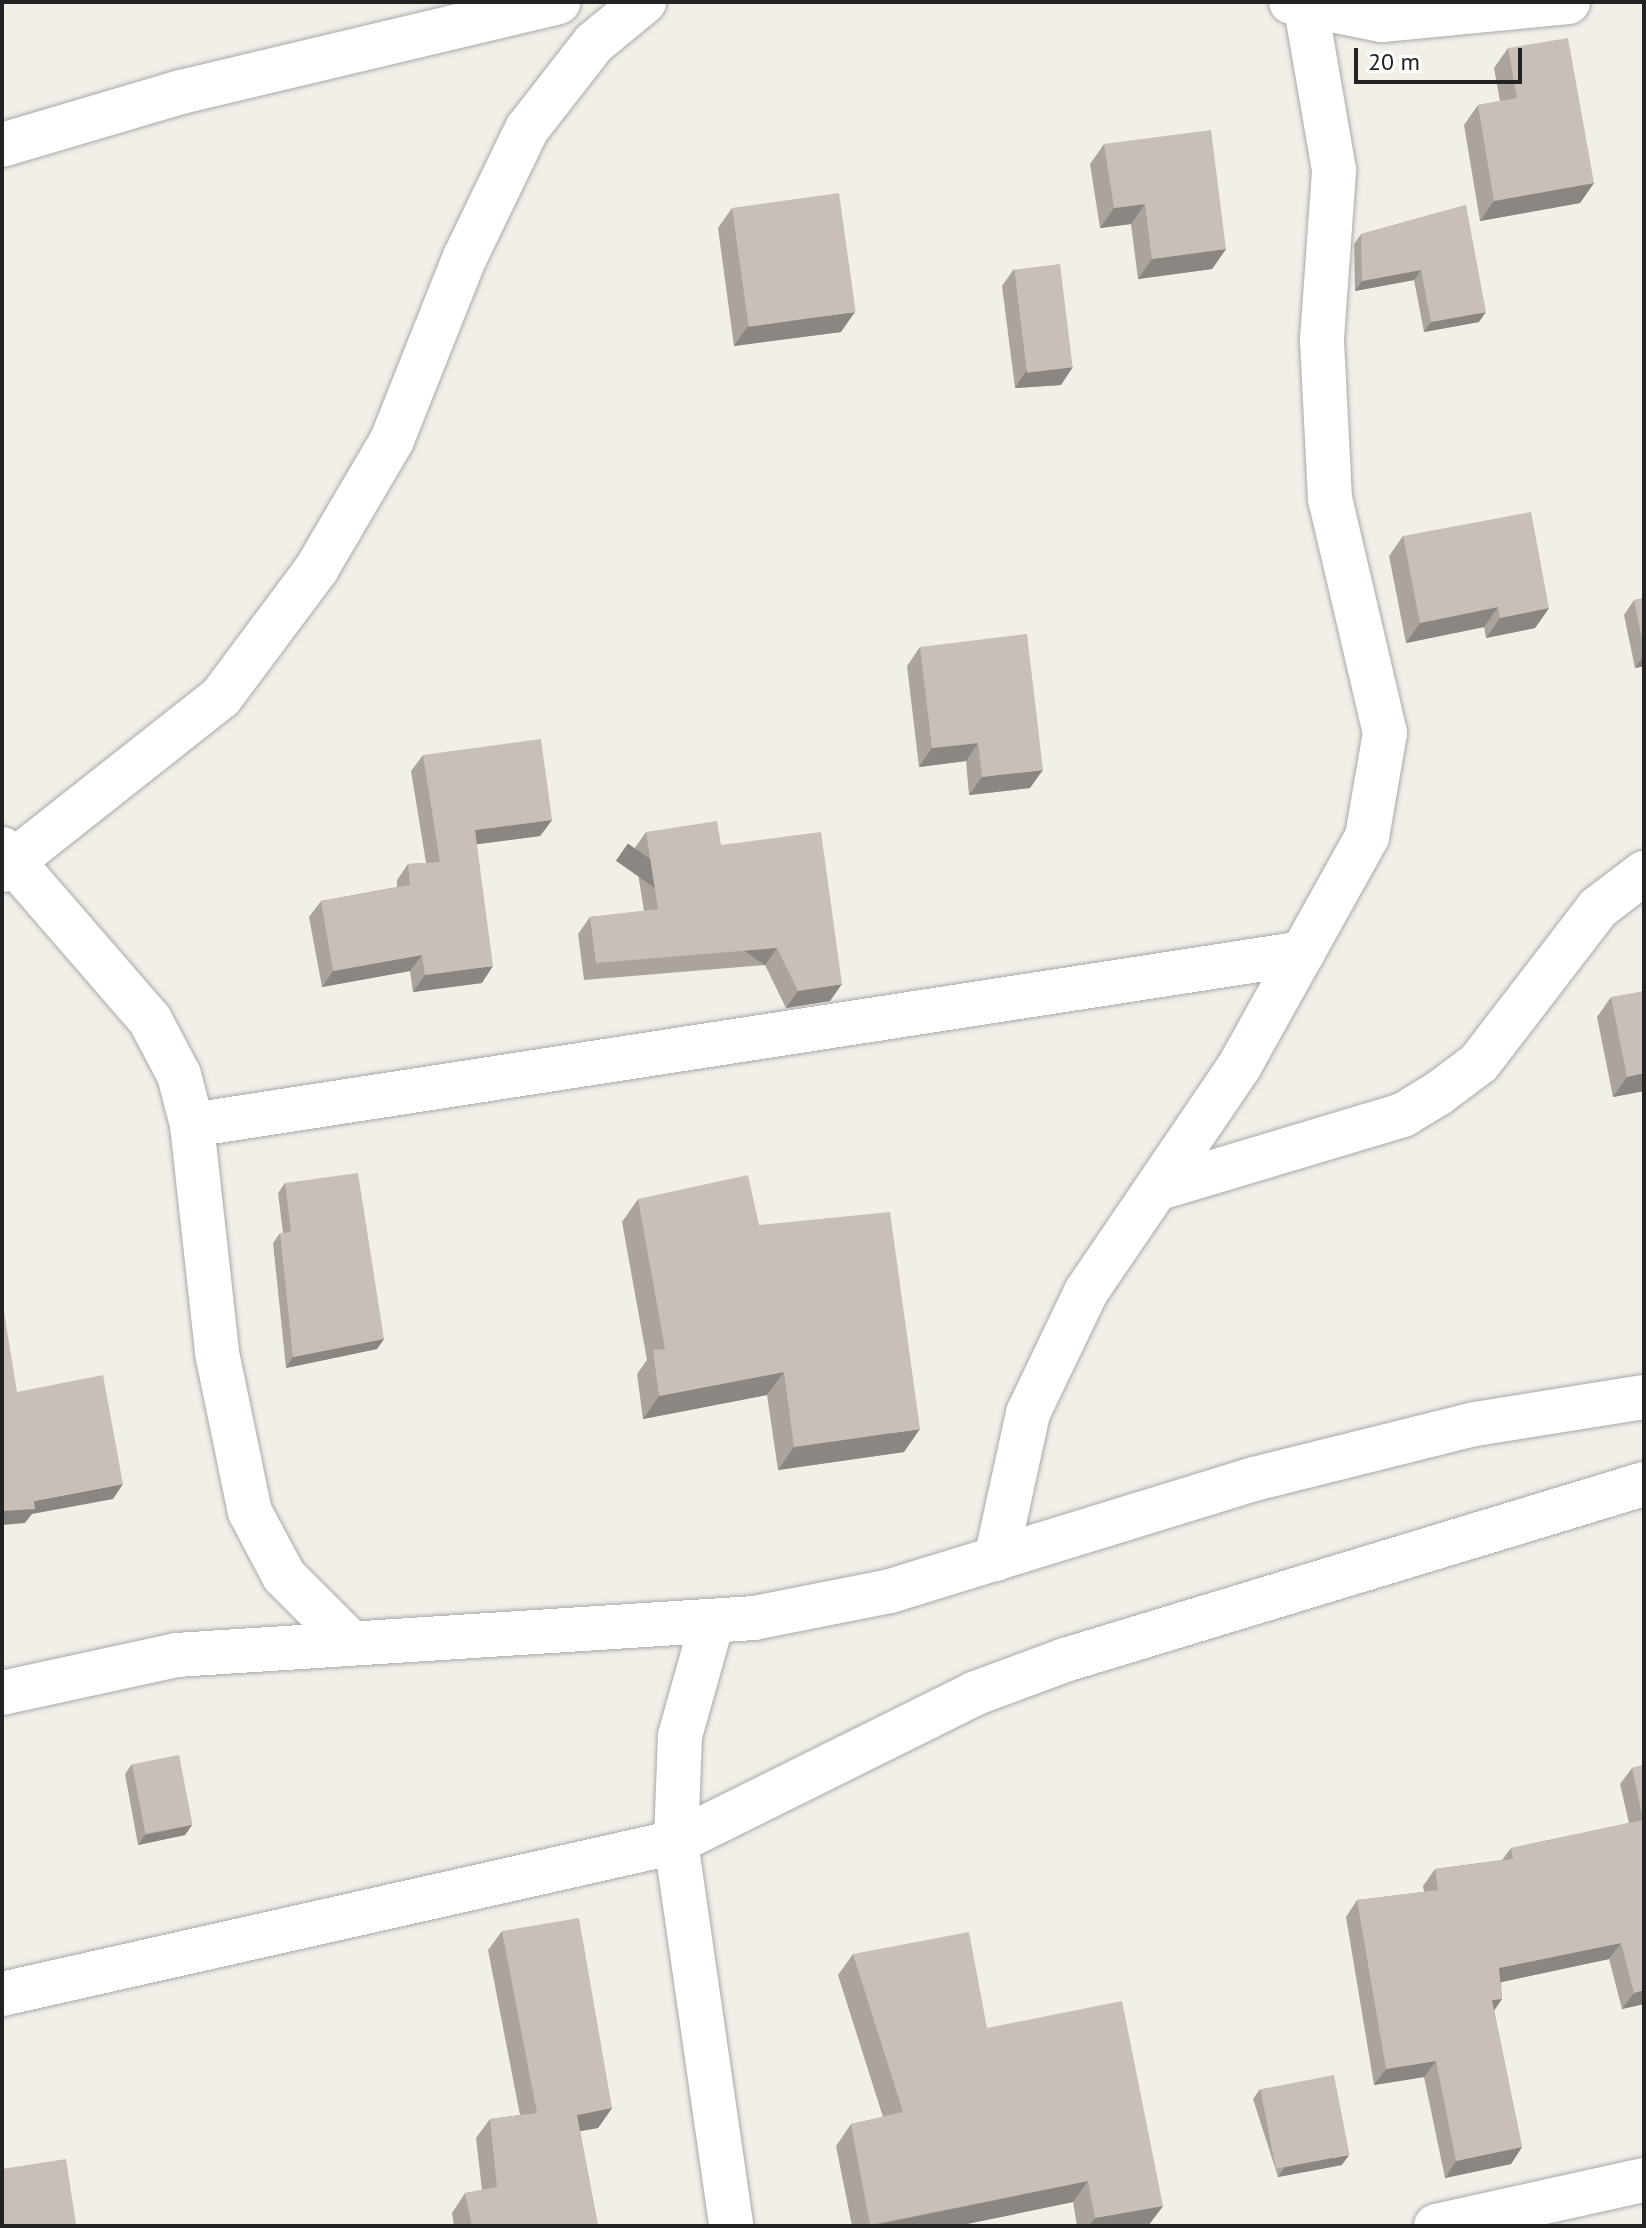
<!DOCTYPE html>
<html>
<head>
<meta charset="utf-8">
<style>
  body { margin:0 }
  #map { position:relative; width:1646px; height:2228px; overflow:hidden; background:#f2efe9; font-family:"PT Sans",sans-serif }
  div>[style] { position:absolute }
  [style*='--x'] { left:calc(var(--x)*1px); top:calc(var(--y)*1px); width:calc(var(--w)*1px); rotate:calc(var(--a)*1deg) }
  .roads { filter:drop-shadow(0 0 2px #a9a9a9) drop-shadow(0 0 2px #a9a9a9) }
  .street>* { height:44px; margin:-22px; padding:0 22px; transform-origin:22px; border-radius:22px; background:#fff }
  .wall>* { inset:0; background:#aba49e }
  .shaded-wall>* { inset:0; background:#8b8681; transform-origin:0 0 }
  .building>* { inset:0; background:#c7bfb8; transform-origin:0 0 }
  span { translate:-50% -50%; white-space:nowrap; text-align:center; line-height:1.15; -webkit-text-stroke:8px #fff; paint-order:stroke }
  .frame { position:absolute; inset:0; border:4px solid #222; pointer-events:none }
  .scale { position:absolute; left:1354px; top:48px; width:168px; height:36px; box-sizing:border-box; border:4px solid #222; border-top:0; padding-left:10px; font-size:24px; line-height:28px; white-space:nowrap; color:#222; -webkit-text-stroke:6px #fff; paint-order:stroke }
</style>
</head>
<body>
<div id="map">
  <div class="roads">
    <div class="street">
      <div style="--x:1291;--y:2;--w:93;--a:11.2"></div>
      <div style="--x:1382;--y:20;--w:187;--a:-5.5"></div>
      <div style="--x:2;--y:145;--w:187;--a:-16.5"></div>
      <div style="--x:181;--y:92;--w:388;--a:-13.4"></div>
      <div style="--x:2;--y:849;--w:226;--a:49.1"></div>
      <div style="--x:150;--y:1020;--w:62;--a:62.2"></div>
      <div style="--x:179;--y:1075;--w:52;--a:75.4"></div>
      <div style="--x:192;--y:1125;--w:229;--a:83.7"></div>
      <div style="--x:217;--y:1353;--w:162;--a:78.3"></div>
      <div style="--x:250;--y:1512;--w:72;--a:62"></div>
      <div style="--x:284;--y:1576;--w:91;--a:45"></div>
      <div style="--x:2;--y:870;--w:279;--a:-38.3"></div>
      <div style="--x:221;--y:697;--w:161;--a:-53.3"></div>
      <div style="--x:317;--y:568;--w:148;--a:-59.6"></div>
      <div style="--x:392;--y:440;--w:197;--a:-68.3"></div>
      <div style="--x:465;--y:257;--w:142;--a:-64.2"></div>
      <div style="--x:527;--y:129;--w:109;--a:-52.1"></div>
      <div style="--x:594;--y:43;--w:65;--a:-39.4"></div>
      <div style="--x:192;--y:1125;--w:1124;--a:-8.8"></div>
      <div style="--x:1163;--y:1187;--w:251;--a:-16.7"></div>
      <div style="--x:1403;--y:1115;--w:42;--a:-31.4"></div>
      <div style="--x:1439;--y:1093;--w:50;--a:-36.9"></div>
      <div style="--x:1479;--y:1063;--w:195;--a:-52.5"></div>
      <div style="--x:1598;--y:908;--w:58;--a:-37.3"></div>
      <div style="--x:996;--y:1559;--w:149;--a:-77.6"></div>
      <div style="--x:1028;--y:1413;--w:134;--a:-64.4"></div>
      <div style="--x:1086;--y:1292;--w:274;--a:-55.8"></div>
      <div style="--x:1240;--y:1065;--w:261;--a:-60.9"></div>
      <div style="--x:1367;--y:837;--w:106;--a:-80.2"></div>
      <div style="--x:1385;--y:733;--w:240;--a:-103.2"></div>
      <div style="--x:1330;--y:499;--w:160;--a:-92.9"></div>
      <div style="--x:1322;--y:339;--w:169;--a:-85.9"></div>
      <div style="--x:1334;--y:170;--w:170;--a:-99.8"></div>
      <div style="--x:712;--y:1622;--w:118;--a:105.7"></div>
      <div style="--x:680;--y:1736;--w:106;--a:92.2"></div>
      <div style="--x:676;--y:1842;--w:388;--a:81.8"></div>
      <div style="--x:2;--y:1693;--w:178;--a:-12.3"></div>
      <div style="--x:176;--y:1655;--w:579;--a:-3.66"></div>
      <div style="--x:754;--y:1618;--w:139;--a:-11.2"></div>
      <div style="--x:890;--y:1591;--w:381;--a:-17.1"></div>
      <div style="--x:1254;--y:1479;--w:228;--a:-14"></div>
      <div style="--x:1475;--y:1424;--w:171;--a:-9.1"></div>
      <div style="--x:2;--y:1994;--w:691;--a:-12.71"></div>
      <div style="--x:676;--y:1842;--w:335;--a:-26.4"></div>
      <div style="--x:976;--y:1693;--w:95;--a:-20.3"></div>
      <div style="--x:1065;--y:1660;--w:605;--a:-16.91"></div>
      <div style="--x:1436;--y:2226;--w:213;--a:-12.5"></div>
    </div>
  </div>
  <div class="wall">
    <div style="clip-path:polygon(1508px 48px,1594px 183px,1580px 203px,1480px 221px,1464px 125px,1478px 105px,1500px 101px,1494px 68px)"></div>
    <div style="clip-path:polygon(1104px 144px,1226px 249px,1212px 269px,1138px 279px,1131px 224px,1100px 228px,1090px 164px)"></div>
    <div style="clip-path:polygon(1466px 205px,1479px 322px,1424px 332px,1414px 280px,1355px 291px,1354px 244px,1361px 234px)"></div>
    <div style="clip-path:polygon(732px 208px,841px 332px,734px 346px,718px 228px)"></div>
    <div style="clip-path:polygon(1014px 269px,1061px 385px,1015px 388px,1002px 286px)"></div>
    <div style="clip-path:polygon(1403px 536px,1549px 608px,1535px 628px,1486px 638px,1484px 627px,1406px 643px,1389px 556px)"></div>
    <div style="clip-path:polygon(1644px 598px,1644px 666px,1635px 668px,1624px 615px,1634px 600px)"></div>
    <div style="clip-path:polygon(920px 647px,1030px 788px,969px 795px,966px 761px,919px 767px,907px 666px)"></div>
    <div style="clip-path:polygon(423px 755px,552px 820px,540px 836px,477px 844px,482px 983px,413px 992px,410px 971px,322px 987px,309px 917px,321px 901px,397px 887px,397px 880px,408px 864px,426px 863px,411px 771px)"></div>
    <div style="clip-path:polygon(646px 832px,721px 845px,830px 1001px,786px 1008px,765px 965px,584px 980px,578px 934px,590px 917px,644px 911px,634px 849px)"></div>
    <div style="clip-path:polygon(1611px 997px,1644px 1091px,1613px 1097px,1597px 1017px)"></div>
    <div style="clip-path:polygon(285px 1183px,384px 1339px,377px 1349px,286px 1368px,273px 1243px,280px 1233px,283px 1233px,278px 1193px)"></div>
    <div style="clip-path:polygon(638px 1199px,759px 1225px,904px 1452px,778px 1470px,767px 1395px,643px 1419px,637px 1374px,647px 1360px,622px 1222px)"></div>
    <div style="clip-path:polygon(132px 1764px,192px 1825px,185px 1835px,138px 1845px,125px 1774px)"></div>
    <div style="clip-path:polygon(1644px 1765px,1644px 2004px,1622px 2009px,1609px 1959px,1501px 1982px,1502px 1999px,1494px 2010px,1522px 2147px,1511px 2164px,1445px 2178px,1424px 2077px,1374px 2085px,1346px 1917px,1357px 1900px,1424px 1892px,1423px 1886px,1435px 1869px,1502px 1860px,1511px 1848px,1629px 1823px,1620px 1784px,1632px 1768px)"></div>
    <div style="clip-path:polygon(502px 1931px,612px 2108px,598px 2128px,580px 2131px,598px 2226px,454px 2226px,452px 2213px,465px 2193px,482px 2190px,476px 2138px,490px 2119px,520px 2115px,488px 1950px)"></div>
    <div style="clip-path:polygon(853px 1954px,987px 2028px,1163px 2206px,1148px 2226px,1077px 2226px,1073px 2202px,957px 2226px,852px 2226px,836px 2146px,851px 2124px,883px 2117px,838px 1975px)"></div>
    <div style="clip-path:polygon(1260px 2089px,1342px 2165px,1278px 2177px,1253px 2099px)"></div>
  </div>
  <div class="shaded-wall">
    <div style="clip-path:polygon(1594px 183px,1580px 203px,1480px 221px,1494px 201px)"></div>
    <div style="clip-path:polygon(1145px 204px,1131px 224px,1100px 228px,1114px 208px)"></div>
    <div style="clip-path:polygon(1226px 249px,1212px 269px,1138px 279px,1152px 259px)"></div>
    <div style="clip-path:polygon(1421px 270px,1414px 280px,1355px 291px,1362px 281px)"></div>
    <div style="clip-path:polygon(855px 312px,841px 332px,734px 346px,748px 326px)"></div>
    <div style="clip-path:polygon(1486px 312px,1479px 322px,1424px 332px,1431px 322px)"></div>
    <div style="clip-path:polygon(1073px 367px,1061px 385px,1015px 388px,1027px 370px)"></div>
    <div style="clip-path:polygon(1498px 607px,1484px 627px,1406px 643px,1420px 623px)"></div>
    <div style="clip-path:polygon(1549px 608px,1535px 628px,1486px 638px,1500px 618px)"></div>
    <div style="clip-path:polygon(1644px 655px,1644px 666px,1635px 668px)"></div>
    <div style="clip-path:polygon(978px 743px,966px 761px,919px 767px,932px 748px)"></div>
    <div style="clip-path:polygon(1043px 770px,1030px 788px,969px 795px,982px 777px)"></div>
    <div style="clip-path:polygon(552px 820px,540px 836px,464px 846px,475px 830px)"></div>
    <div style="left:777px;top:948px;width:21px;height:182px;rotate:125deg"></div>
    <div style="clip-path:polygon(422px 955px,410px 971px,322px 987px,333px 971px)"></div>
    <div style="clip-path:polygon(493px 966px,482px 983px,413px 992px,425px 975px)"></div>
    <div style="clip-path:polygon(842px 984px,830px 1001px,786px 1008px,798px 991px)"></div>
    <div style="clip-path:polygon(1644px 1073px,1644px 1091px,1613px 1097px,1627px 1077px)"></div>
    <div style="clip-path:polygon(384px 1339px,377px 1349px,286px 1368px,293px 1357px)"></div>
    <div style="clip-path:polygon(784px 1372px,767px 1395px,643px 1419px,659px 1396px)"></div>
    <div style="clip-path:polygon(920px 1429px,904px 1452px,778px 1470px,794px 1447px)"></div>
    <div style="clip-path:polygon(123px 1484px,113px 1499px,32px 1514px,25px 1523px,2px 1525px,2px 1511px,34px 1501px)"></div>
    <div style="clip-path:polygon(192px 1825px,185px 1835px,138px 1845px,145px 1835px)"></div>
    <div style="clip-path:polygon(1621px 1943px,1609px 1959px,1488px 1985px,1499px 1968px)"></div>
    <div style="clip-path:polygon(1644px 1990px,1644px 2004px,1622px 2009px,1634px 1993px)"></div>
    <div style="clip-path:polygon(1502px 1999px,1491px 2015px,1492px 2000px)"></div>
    <div style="clip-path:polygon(1436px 2061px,1424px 2077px,1374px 2085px,1386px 2069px)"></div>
    <div style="clip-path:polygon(612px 2108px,598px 2128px,564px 2134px,577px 2115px)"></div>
    <div style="clip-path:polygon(1522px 2147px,1511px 2164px,1445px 2178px,1456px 2161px)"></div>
    <div style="clip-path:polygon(1349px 2155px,1342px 2165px,1278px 2177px,1285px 2167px)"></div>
    <div style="clip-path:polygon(1088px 2181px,1073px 2202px,957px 2226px,870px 2226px)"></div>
    <div style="clip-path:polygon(1163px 2206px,1148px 2226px,1089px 2226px,1095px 2218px)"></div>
  </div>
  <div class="building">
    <div style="clip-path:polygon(1568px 38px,1594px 183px,1494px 201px,1478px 105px,1517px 98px,1508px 48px)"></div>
    <div style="clip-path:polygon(1211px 130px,1226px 249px,1152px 259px,1145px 204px,1114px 208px,1104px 144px)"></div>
    <div style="left:839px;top:193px;width:120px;height:108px;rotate:82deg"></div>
    <div style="clip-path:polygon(1466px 205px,1486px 312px,1431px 322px,1421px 270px,1362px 281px,1361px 234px)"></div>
    <div style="left:1060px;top:264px;width:104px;height:46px;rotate:83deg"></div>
    <div style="clip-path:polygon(1531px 512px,1549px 608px,1500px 618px,1498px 607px,1420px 623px,1403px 536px)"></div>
    <div style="clip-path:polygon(1644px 598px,1644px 650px,1634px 600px)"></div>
    <div style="clip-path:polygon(1027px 634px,1043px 770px,982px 777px,978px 743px,932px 748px,920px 647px)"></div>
    <div style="clip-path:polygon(541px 739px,552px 820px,475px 830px,493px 966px,425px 975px,422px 955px,333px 971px,321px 901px,410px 885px,408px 864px,440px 862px,423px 755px)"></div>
    <div style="clip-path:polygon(717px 821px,721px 845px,821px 832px,842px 984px,798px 991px,777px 948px,596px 963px,590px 917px,658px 909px,646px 832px)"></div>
    <div style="clip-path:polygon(1644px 991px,1644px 1073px,1627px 1077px,1611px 997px)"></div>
    <div style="clip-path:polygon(358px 1173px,384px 1339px,293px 1357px,280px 1233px,291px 1232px,285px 1183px)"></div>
    <div style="clip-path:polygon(748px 1175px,759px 1225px,890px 1212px,920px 1429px,794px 1447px,784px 1372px,659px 1396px,653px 1350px,665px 1349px,638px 1199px)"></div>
    <div style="clip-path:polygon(2px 1299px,17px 1392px,103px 1375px,123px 1484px,34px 1501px,35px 1509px,2px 1511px)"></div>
    <div style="left:179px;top:1755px;width:71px;height:48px;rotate:79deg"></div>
    <div style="clip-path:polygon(1644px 1765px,1644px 1990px,1634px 1993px,1621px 1943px,1499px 1968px,1502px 1999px,1492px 2000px,1522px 2147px,1456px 2161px,1436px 2061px,1386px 2069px,1357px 1900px,1438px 1890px,1435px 1869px,1513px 1859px,1511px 1848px,1643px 1820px,1632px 1768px)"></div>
    <div style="clip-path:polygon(579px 1918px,612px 2108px,577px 2115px,598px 2226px,472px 2226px,465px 2193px,497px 2187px,490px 2119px,537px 2113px,502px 1931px)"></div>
    <div style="clip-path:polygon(969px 1932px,987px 2028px,1122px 2001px,1163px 2206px,1095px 2218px,1088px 2181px,870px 2225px,851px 2124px,903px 2112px,853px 1954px)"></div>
    <div style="left:1334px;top:2075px;width:81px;height:75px;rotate:79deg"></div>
    <div style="clip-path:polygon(66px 2159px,76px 2224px,60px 2226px,2px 2226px,2px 2169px)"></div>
  </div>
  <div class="frame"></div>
  <div class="scale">20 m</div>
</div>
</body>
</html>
